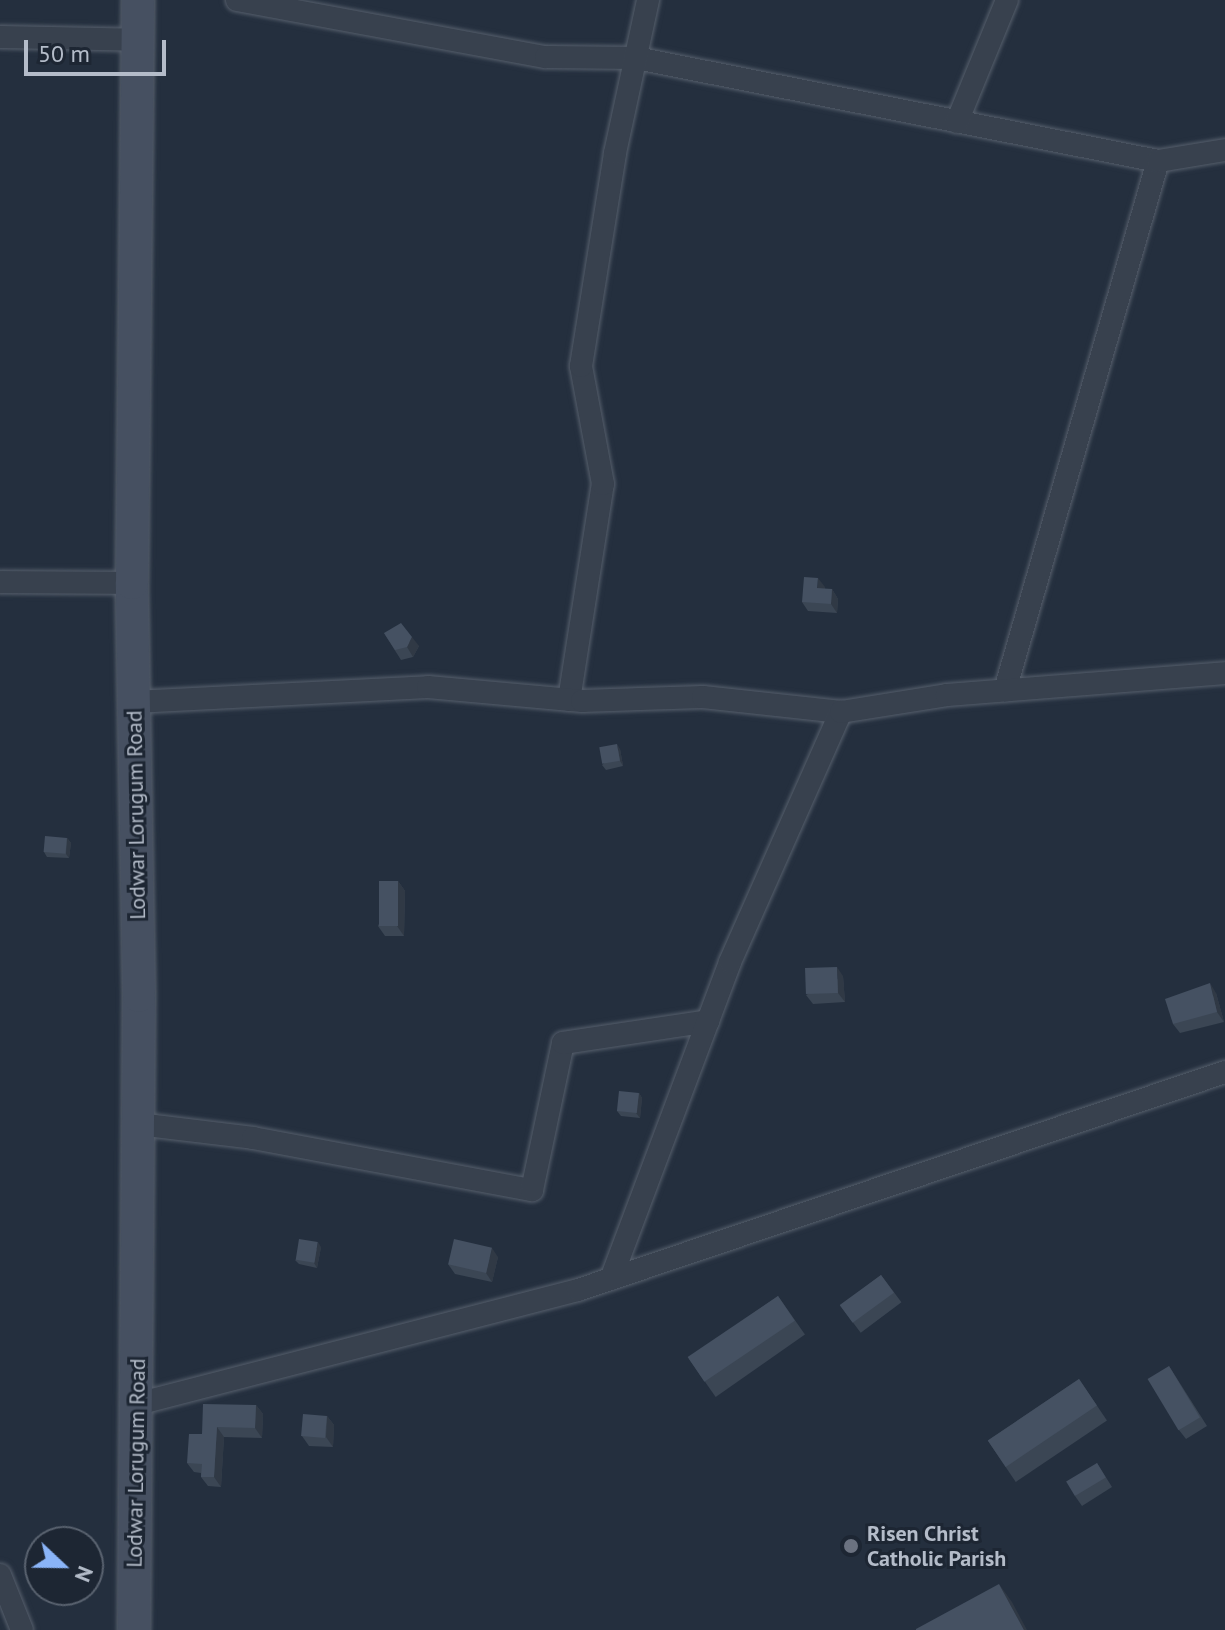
<!DOCTYPE html>
<html>
<head>
<meta charset="utf-8">
<style>
  body { margin:0 }
  #map { position:relative; width:1225px; height:1630px; overflow:hidden; background:#242f3e; font-family:"PT Sans",sans-serif }
  div>[style] { position:absolute }
  [style*='--x'] { left:calc(var(--x)*1px); top:calc(var(--y)*1px); width:calc(var(--w)*1px); rotate:calc(var(--a)*1deg) }
  .roads { filter:drop-shadow(0 0 2px #565f6c) drop-shadow(0 0 2px #565f6c) }
  .street>* { height:22px; margin:-11px; padding:0 11px; transform-origin:11px; border-radius:11px; background:#38414e }
  .secondary>* { height:32px; margin:-16px; padding:0 16px; transform-origin:16px; border-radius:16px; background:#465061 }
  .wall>* { inset:0; background:#3b4654; transform-origin:0 0 }
  .shaded-wall>* { inset:0; background:#303945 }
  .building>* { inset:0; background:#455162; transform-origin:0 0 }
  .dots>* { width:22px; height:22px; translate:-50% -50%; box-sizing:border-box; border:4px solid #1d2633; border-radius:50% }
  span { translate:-50% -50%; white-space:nowrap; text-align:center; line-height:1.15; -webkit-text-stroke:6px #1d2633; paint-order:stroke }
  .street-label { font-size:22px; color:#b4bcc9 }
  .poi-label { font-size:22px; color:#b4bcc9; font-weight:700 }
  .left { translate:0 -50%; text-align:left }
  .north { position:absolute; left:24px; top:1526px; width:80px; height:80px; box-sizing:border-box; background:#1d2633; border:2px solid #59626f; border-radius:50%; rotate:112deg; font-size:22px; font-weight:700; line-height:32px; text-align:center; color:#b4bcc9 }
  .north::after { content:''; display:block; margin:auto; width:28px; height:36px; background:#8ab4f8; clip-path:polygon(50% 0,100% 100%,50% 72%,0 100%) }
  .scale { position:absolute; left:24px; top:40px; width:142px; height:36px; box-sizing:border-box; border:4px solid #b4bcc9; border-top:0; padding-left:10px; font-size:24px; line-height:28px; white-space:nowrap; color:#b4bcc9; -webkit-text-stroke:6px #1d2633; paint-order:stroke }
</style>
</head>
<body>
<div id="map">
  <div class="roads">
    <div class="street">
      <div style="--x:237;--y:0;--w:314;--a:10.5"></div>
      <div style="--x:546;--y:57;--w:90;--a:0.6"></div>
      <div style="--x:636;--y:58;--w:532;--a:11.16"></div>
      <div style="--x:1158;--y:161;--w:551;--a:106.13"></div>
      <div style="--x:0;--y:37;--w:138;--a:1.2"></div>
      <div style="--x:957;--y:122;--w:132;--a:-67.7"></div>
      <div style="--x:1158;--y:161;--w:68;--a:-9.3"></div>
      <div style="--x:0;--y:582;--w:132;--a:0.4"></div>
      <div style="--x:569;--y:700;--w:219;--a:-81.1"></div>
      <div style="--x:603;--y:484;--w:120;--a:-100.6"></div>
      <div style="--x:581;--y:366;--w:216;--a:-80.9"></div>
      <div style="--x:615;--y:153;--w:157;--a:-77.8"></div>
      <div style="--x:134;--y:702;--w:294;--a:-2.9"></div>
      <div style="--x:428;--y:687;--w:155;--a:5.2"></div>
      <div style="--x:582;--y:701;--w:121;--a:-1.9"></div>
      <div style="--x:703;--y:697;--w:139;--a:6.2"></div>
      <div style="--x:138;--y:1124;--w:116;--a:6.9"></div>
      <div style="--x:253;--y:1138;--w:284;--a:10.6"></div>
      <div style="--x:532;--y:1190;--w:150;--a:-78.1"></div>
      <div style="--x:563;--y:1043;--w:147;--a:-8.6"></div>
      <div style="--x:611;--y:1279;--w:339;--a:-69.4"></div>
      <div style="--x:730;--y:962;--w:274;--a:-66.1"></div>
      <div style="--x:841;--y:712;--w:107;--a:-9.1"></div>
      <div style="--x:947;--y:695;--w:279;--a:-4.5"></div>
      <div style="--x:137;--y:1404;--w:455;--a:-14.5"></div>
      <div style="--x:578;--y:1290;--w:683;--a:-18.62"></div>
      <div style="--x:0;--y:1575;--w:59;--a:68.2"></div>
    </div>
    <div class="secondary">
      <div style="--x:134;--y:1630;--w:634;--a:-89.55"></div>
      <div style="--x:139;--y:996;--w:413;--a:-91"></div>
      <div style="--x:132;--y:583;--w:583;--a:-89.41"></div>
    </div>
  </div>
  <div class="wall">
    <div style="clip-path:polygon(825px 587px,825px 589px,832px 589px,838px 599px,837px 613px,808px 611px,802px 602px)"></div>
    <div style="clip-path:polygon(384px 633px,419px 646px,413px 657px,401px 660px)"></div>
    <div style="clip-path:polygon(620px 749px,623px 766px,606px 770px,602px 765px)"></div>
    <div style="clip-path:polygon(67px 838px,71px 843px,69px 858px,47px 857px,44px 852px)"></div>
    <div style="clip-path:polygon(398px 881px,405px 891px,404px 936px,385px 936px,378px 926px)"></div>
    <div style="clip-path:polygon(843px 976px,845px 1002px,813px 1004px,806px 995px)"></div>
    <div style="clip-path:polygon(1216px 993px,1224px 1022px,1180px 1033px,1173px 1024px)"></div>
    <div style="clip-path:polygon(639px 1093px,642px 1098px,640px 1118px,621px 1116px,617px 1111px)"></div>
    <div style="clip-path:polygon(321px 1247px,317px 1268px,299px 1264px,295px 1260px)"></div>
    <div style="clip-path:polygon(498px 1257px,492px 1282px,455px 1274px,448px 1264px)"></div>
    <div style="left:881px;top:1275px;width:34px;height:51px;rotate:53deg"></div>
    <div style="left:778px;top:1296px;width:47px;height:109px;rotate:55deg"></div>
    <div style="clip-path:polygon(1169px 1366px,1207px 1426px,1186px 1439px,1179px 1430px)"></div>
    <div style="left:1079px;top:1379px;width:50px;height:110px;rotate:56deg"></div>
    <div style="clip-path:polygon(256px 1405px,263px 1414px,262px 1438px,224px 1437px,221px 1487px,208px 1486px,201px 1477px,201px 1473px,194px 1472px,187px 1463px,202px 1434px)"></div>
    <div style="clip-path:polygon(327px 1416px,334px 1425px,333px 1447px,309px 1446px,302px 1436px)"></div>
    <div style="clip-path:polygon(1097px 1463px,1112px 1487px,1082px 1506px,1075px 1496px)"></div>
  </div>
  <div class="shaded-wall">
    <div style="clip-path:polygon(818px 578px,825px 587px,824px 598px,817px 588px)"></div>
    <div style="clip-path:polygon(832px 589px,838px 599px,837px 613px,831px 604px)"></div>
    <div style="clip-path:polygon(412px 637px,419px 646px,413px 657px,407px 647px)"></div>
    <div style="clip-path:polygon(617px 744px,620px 749px,623px 766px,620px 761px)"></div>
    <div style="clip-path:polygon(67px 838px,71px 843px,69px 858px,66px 854px)"></div>
    <div style="clip-path:polygon(398px 881px,405px 891px,404px 936px,397px 926px)"></div>
    <div style="clip-path:polygon(837px 967px,843px 976px,845px 1002px,838px 993px)"></div>
    <div style="clip-path:polygon(1210px 983px,1216px 993px,1224px 1022px,1217px 1012px)"></div>
    <div style="clip-path:polygon(639px 1093px,642px 1098px,640px 1118px,636px 1113px)"></div>
    <div style="clip-path:polygon(318px 1242px,321px 1247px,317px 1268px,314px 1263px)"></div>
    <div style="clip-path:polygon(492px 1248px,498px 1257px,492px 1282px,486px 1273px)"></div>
    <div style="clip-path:polygon(256px 1405px,263px 1414px,262px 1438px,255px 1428px)"></div>
    <div style="clip-path:polygon(327px 1416px,334px 1425px,333px 1447px,326px 1437px)"></div>
    <div style="clip-path:polygon(217px 1427px,224px 1437px,221px 1487px,214px 1477px)"></div>
    <div style="clip-path:polygon(999px 1584px,1012px 1602px,1027px 1630px,1024px 1630px)"></div>
  </div>
  <div class="building">
    <div style="clip-path:polygon(804px 577px,818px 578px,817px 588px,832px 589px,831px 604px,802px 602px)"></div>
    <div style="clip-path:polygon(401px 623px,412px 637px,407px 647px,395px 650px,384px 633px)"></div>
    <div style="left:617px;top:744px;width:17px;height:18px;rotate:80deg"></div>
    <div style="left:45px;top:836px;width:22px;height:16px;rotate:5deg"></div>
    <div style="left:379px;top:881px;width:19px;height:45px"></div>
    <div style="left:837px;top:967px;width:26px;height:32px;rotate:88deg"></div>
    <div style="clip-path:polygon(1210px 983px,1217px 1012px,1173px 1024px,1165px 999px)"></div>
    <div style="left:619px;top:1091px;width:20px;height:20px;rotate:6deg"></div>
    <div style="left:299px;top:1239px;width:19px;height:21px;rotate:9deg"></div>
    <div style="left:454px;top:1239px;width:39px;height:26px;rotate:13deg"></div>
    <div style="left:881px;top:1275px;width:22px;height:51px;rotate:54deg"></div>
    <div style="left:778px;top:1296px;width:30px;height:109px;rotate:56deg"></div>
    <div style="left:1169px;top:1366px;width:60px;height:25px;rotate:59deg"></div>
    <div style="left:1079px;top:1379px;width:32px;height:110px;rotate:56deg"></div>
    <div style="clip-path:polygon(203px 1404px,256px 1405px,255px 1428px,217px 1427px,214px 1477px,201px 1477px,202px 1464px,187px 1463px,189px 1434px,202px 1434px)"></div>
    <div style="left:303px;top:1414px;width:24px;height:22px;rotate:5deg"></div>
    <div style="left:1097px;top:1463px;width:17px;height:36px;rotate:59deg"></div>
    <div style="clip-path:polygon(999px 1584px,1024px 1630px,916px 1630px,916px 1629px)"></div>
  </div>
  <div class="dots">
    <div style="left:851px;top:1546px;background:#6b7280"></div>
  </div>
  <div class="street-label">
    <span style="left:136px;top:815px;rotate:-91deg">Lodwar Lorugum Road</span>
    <span style="left:136px;top:1463px;rotate:-89deg">Lodwar Lorugum Road</span>
  </div>
  <div class="poi-label">
    <span class="left" style="left:867px;top:1546px">Risen Christ<br>Catholic Parish</span>
  </div>
  <div class="north">N</div>
  <div class="scale">50 m</div>
</div>
</body>
</html>
